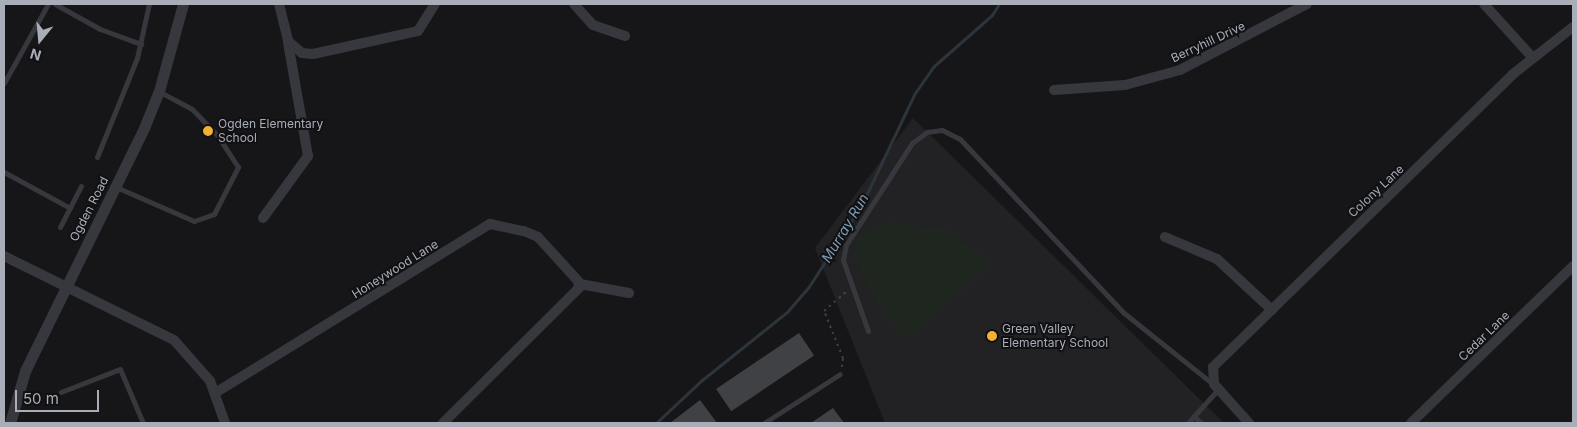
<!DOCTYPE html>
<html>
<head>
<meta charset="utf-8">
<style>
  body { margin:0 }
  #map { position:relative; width:1577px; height:427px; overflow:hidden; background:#161618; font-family:Inter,sans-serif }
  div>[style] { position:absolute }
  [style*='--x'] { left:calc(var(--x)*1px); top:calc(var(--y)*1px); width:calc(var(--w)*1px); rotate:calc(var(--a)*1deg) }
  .built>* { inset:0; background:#222225 }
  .green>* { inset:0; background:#1e261f }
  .stream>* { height:3px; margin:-1.5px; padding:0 1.5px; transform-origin:1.5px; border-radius:1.5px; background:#2c353c }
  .building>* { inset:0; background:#404145; transform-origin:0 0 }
  .path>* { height:2px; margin-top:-1px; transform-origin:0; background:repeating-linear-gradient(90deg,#3d3f44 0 2.5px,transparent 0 6.5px) }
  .service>* { height:5px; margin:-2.5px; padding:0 2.5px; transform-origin:2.5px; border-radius:2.5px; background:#37383d }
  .minor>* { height:10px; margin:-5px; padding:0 5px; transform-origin:5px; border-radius:5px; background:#37383d }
  .tertiary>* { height:11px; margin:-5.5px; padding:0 5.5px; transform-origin:5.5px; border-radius:5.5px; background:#37383d }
  .dots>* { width:14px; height:14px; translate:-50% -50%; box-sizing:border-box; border:2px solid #111113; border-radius:50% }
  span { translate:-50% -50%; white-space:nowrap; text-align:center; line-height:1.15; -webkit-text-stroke:4px #111113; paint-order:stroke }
  .street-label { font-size:12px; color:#a8adb8 }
  .poi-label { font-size:12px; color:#a8adb8 }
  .left { translate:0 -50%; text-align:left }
  .water-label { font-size:14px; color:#7f9bb3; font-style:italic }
  .frame { position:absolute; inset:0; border:5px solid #a8adb8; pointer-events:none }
  .north { position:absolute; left:15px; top:15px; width:50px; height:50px; -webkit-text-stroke:4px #111113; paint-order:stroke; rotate:197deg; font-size:14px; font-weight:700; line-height:20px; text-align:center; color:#a8adb8 }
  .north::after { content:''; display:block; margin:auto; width:18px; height:22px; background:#a8adb8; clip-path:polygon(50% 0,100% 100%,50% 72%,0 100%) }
  .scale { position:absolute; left:15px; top:390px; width:84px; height:22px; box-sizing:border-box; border:2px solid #a8adb8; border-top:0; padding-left:6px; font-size:15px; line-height:18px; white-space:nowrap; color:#a8adb8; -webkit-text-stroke:4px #111113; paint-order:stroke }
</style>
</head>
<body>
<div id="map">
  <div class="built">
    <div style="clip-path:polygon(913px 118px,1224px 423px,885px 423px,815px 248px)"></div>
  </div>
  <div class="green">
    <div style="clip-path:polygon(892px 222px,948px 230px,990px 263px,912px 338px,901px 335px,884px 314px,851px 256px,858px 236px)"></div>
  </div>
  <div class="stream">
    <div style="--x:656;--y:423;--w:63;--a:-43.1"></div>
    <div style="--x:702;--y:380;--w:109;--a:-38.7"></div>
    <div style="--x:787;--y:312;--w:32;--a:-49"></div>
    <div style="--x:808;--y:288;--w:98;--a:-57.1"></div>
    <div style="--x:861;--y:206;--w:125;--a:-64.5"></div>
    <div style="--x:915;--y:93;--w:33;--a:-55"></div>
    <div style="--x:934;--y:66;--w:77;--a:-41.3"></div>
    <div style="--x:992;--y:15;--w:13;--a:-58"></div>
  </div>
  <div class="building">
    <div style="left:799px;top:333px;width:27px;height:100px;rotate:56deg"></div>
    <div style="clip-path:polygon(700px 400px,717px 423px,670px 423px)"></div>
    <div style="clip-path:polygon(833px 408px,844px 423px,811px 423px)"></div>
  </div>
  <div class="path">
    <div style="--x:842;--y:367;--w:9;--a:-84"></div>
    <div style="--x:843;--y:358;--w:51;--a:-112"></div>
    <div style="--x:824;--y:311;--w:29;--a:-41"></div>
  </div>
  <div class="service">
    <div style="--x:55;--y:4;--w:51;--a:29.1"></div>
    <div style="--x:100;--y:29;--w:44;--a:20.1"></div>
    <div style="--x:4;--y:83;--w:90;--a:-60.9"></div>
    <div style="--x:97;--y:157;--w:107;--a:-68"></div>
    <div style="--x:137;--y:58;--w:55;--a:-77.5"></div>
    <div style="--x:4;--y:172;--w:75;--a:28.6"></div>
    <div style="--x:116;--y:187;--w:85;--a:23.6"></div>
    <div style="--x:194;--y:221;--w:21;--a:-19"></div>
    <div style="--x:214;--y:214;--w:53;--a:-62.9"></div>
    <div style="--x:238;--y:167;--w:38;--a:-123"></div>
    <div style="--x:217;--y:135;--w:36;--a:-134"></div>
    <div style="--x:192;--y:109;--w:36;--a:-152"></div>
    <div style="--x:60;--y:227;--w:46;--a:-62.9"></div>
    <div style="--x:868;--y:331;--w:75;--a:-109.4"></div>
    <div style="--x:843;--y:260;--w:15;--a:-79"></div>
    <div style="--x:846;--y:245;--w:121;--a:-57.1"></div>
    <div style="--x:912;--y:143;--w:19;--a:-36"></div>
    <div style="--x:927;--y:132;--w:15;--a:-8"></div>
    <div style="--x:942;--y:130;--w:20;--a:27"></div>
    <div style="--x:960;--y:139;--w:239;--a:46.7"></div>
    <div style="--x:1124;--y:313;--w:114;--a:38.6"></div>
    <div style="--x:61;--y:392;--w:63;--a:-21.3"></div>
    <div style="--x:120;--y:369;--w:59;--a:66.9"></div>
    <div style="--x:764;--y:423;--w:90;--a:-32.8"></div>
    <div style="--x:1188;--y:423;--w:9;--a:-49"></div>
    <div style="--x:1201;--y:423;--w:10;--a:-135"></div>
    <div style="--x:1194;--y:416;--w:36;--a:-48"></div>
  </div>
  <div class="minor">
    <div style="--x:279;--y:4;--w:38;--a:76"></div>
    <div style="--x:288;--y:41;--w:18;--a:41"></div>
    <div style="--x:302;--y:53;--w:11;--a:5"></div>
    <div style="--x:313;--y:54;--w:107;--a:-12.4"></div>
    <div style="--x:418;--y:31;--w:32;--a:-58"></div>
    <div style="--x:574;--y:4;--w:28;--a:48"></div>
    <div style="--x:593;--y:25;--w:34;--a:19"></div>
    <div style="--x:1484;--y:4;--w:73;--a:47.8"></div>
    <div style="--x:1054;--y:90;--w:71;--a:-4"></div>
    <div style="--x:1125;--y:85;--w:57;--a:-15.3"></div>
    <div style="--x:1180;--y:70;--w:143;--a:-27.5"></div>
    <div style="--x:263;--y:218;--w:77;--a:-54"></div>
    <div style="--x:308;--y:156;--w:116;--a:-100"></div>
    <div style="--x:1165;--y:237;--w:56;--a:22.9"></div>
    <div style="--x:1217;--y:259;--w:75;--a:42.8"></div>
    <div style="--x:4;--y:256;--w:190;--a:26.3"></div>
    <div style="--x:174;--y:340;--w:55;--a:48.7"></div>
    <div style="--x:210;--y:381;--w:45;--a:70.3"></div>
    <div style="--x:580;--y:284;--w:50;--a:10.4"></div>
    <div style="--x:215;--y:393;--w:323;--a:-31.6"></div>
    <div style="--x:490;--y:224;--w:35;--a:12"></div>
    <div style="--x:524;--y:231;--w:15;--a:23"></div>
    <div style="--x:538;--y:237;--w:59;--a:47.7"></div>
    <div style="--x:578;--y:281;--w:7;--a:82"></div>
    <div style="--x:579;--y:288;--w:192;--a:135.2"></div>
    <div style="--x:1249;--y:423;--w:52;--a:-131.9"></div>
    <div style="--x:1214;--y:384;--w:17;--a:-93"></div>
    <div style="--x:1213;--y:367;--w:419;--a:-44.3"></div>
    <div style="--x:1513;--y:74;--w:76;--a:-38.1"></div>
    <div style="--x:1411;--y:423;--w:226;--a:-44.1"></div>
  </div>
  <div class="tertiary">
    <div style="--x:10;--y:423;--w:54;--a:-73.9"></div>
    <div style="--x:25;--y:371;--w:271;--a:-63.9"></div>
    <div style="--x:144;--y:128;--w:40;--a:-68"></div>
    <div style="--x:159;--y:91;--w:90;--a:-74.6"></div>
  </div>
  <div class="dots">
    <div style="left:208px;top:131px;background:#f2b134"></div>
    <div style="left:992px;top:336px;background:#f2b134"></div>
  </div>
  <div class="street-label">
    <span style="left:1208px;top:42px;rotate:-25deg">Berryhill Drive</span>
    <span style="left:1376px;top:191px;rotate:-43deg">Colony Lane</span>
    <span style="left:89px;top:209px;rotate:-63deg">Ogden Road</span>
    <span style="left:395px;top:269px;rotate:-32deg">Honeywood Lane</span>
    <span style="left:1484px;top:336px;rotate:-44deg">Cedar Lane</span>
  </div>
  <div class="poi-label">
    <span class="left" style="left:218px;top:131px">Ogden Elementary<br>School</span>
    <span class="left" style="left:1002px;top:336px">Green Valley<br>Elementary School</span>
  </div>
  <div class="water-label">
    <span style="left:845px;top:228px;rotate:-59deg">Murray Run</span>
  </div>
  <div class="frame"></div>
  <div class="north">N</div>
  <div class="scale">50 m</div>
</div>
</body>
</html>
